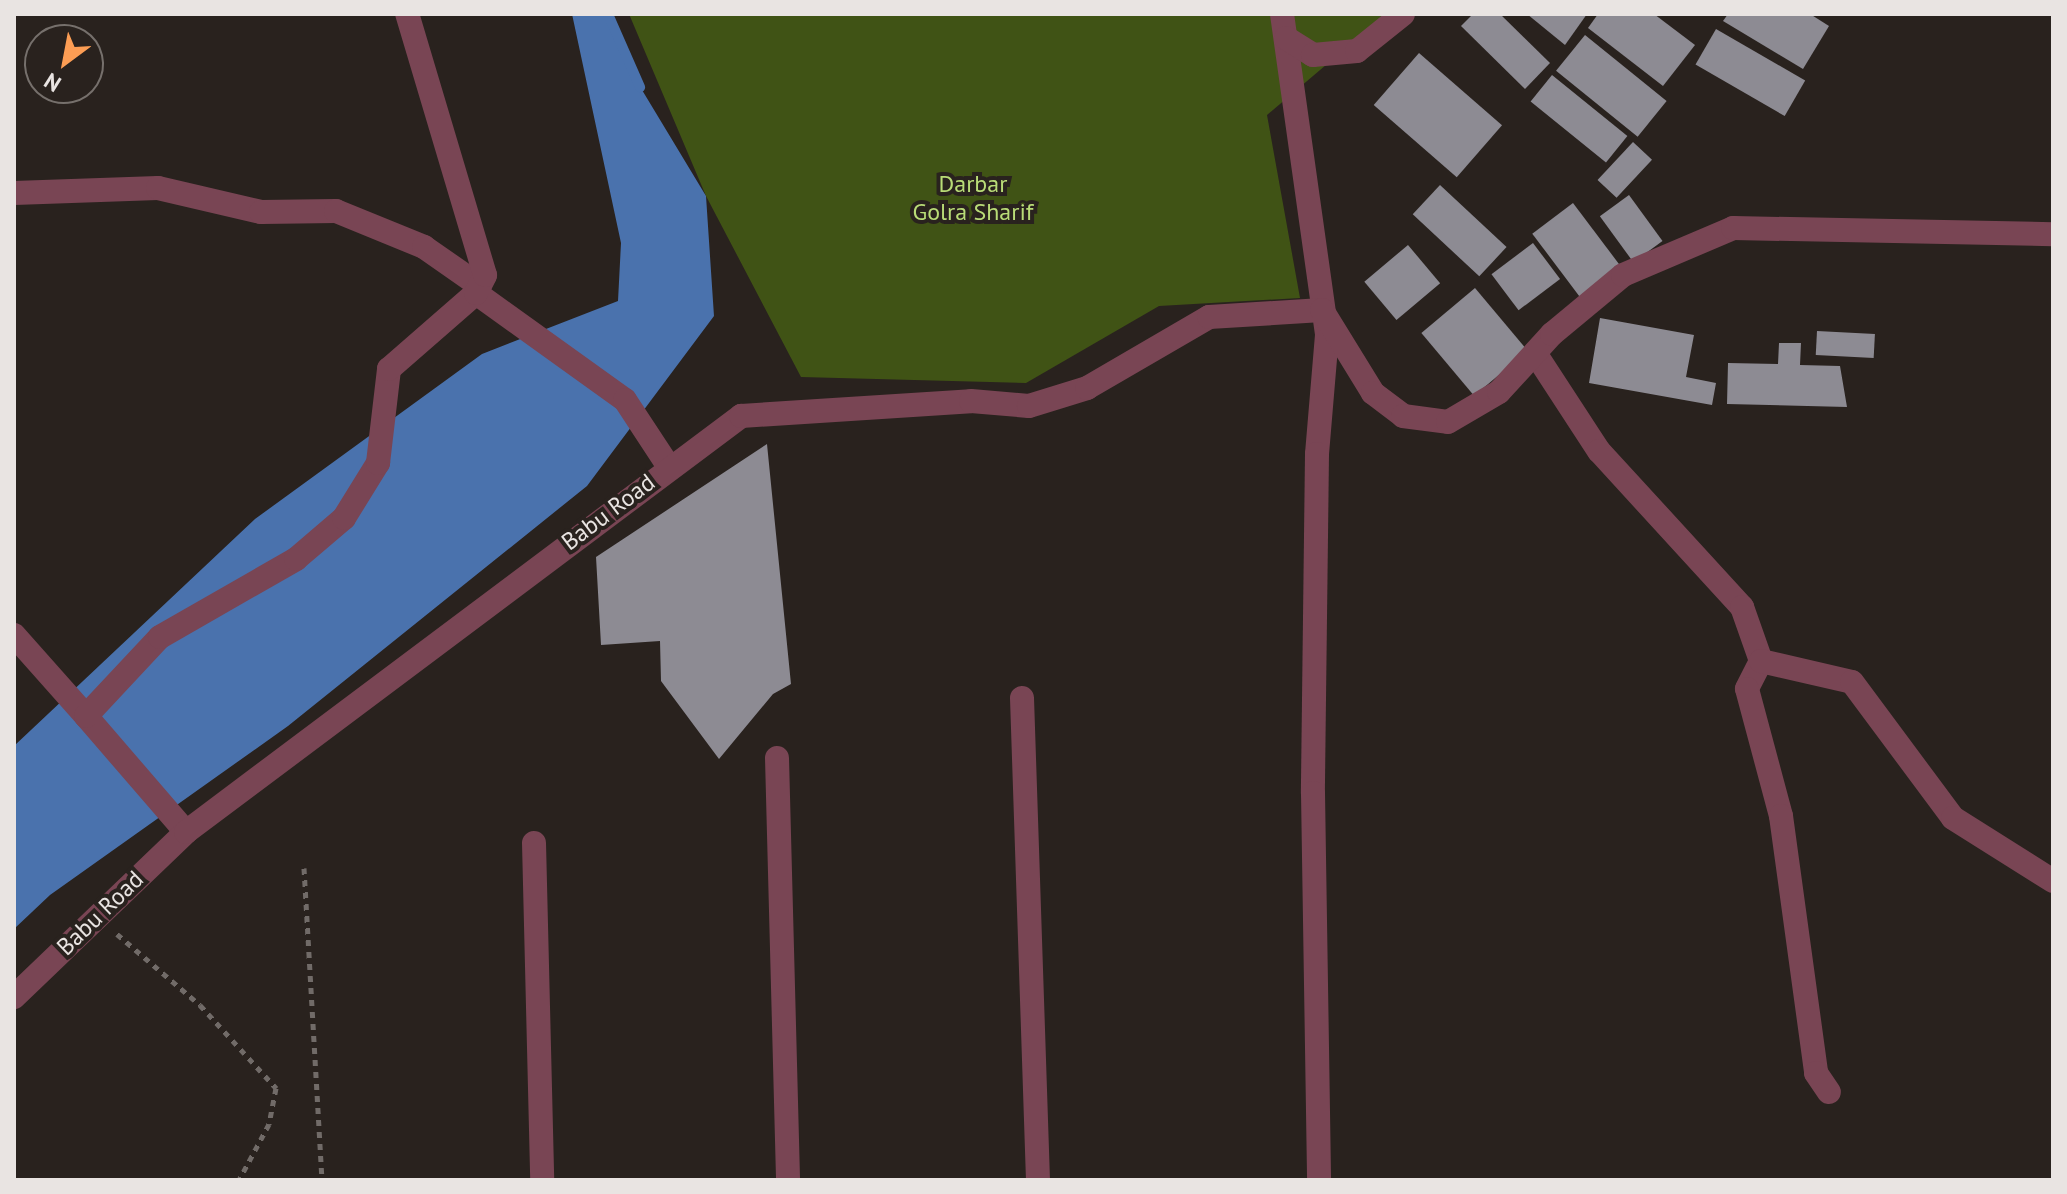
<!DOCTYPE html>
<html>
<head>
<meta charset="utf-8">
<style>
  body { margin:0 }
  #map { position:relative; width:2067px; height:1194px; overflow:hidden; background:#29221e; font-family:"PT Sans",sans-serif }
  div>[style] { position:absolute }
  [style*='--x'] { left:calc(var(--x)*1px); top:calc(var(--y)*1px); width:calc(var(--w)*1px); rotate:calc(var(--a)*1deg) }
  .green>* { inset:0; background:#405315 }
  .water>* { inset:0; background:#4a72ad }
  .stream>* { height:10px; margin:-5px; padding:0 5px; transform-origin:5px; border-radius:5px; background:#4a72ad }
  .building>* { inset:0; background:#8d8b93; transform-origin:0 0 }
  .path>* { height:5px; margin-top:-2.5px; transform-origin:0; background:repeating-linear-gradient(90deg,#716b68 0 6px,transparent 0 12px) }
  .minor>* { height:24px; margin:-12px; padding:0 12px; transform-origin:12px; border-radius:12px; background:#794554 }
  span { translate:-50% -50%; white-space:nowrap; text-align:center; line-height:1.15; -webkit-text-stroke:8px #29221e; paint-order:stroke }
  .park-label { font-size:24px; color:#b9dc77 }
  .street-label { font-size:24px; color:#e9e4e2 }
  .frame { position:absolute; inset:0; border:16px solid #e9e4e2; pointer-events:none }
  .north { position:absolute; left:24px; top:24px; width:80px; height:80px; box-sizing:border-box; background:#29221e; border:2px solid #76706c; border-radius:50%; rotate:212deg; font-size:22px; font-weight:700; line-height:32px; text-align:center; color:#e9e4e2 }
  .north::after { content:''; display:block; margin:auto; width:28px; height:36px; background:#fc9d54; clip-path:polygon(50% 0,100% 100%,50% 72%,0 100%) }
</style>
</head>
<body>
<div id="map">
  <div class="green">
    <div style="clip-path:polygon(629px 14px,1386px 14px,1267px 115px,1300px 298px,1159px 306px,1026px 383px,801px 377px,706px 196px)"></div>
  </div>
  <div class="water">
    <div style="clip-path:polygon(572px 14px,608px 14px,639px 85px,706px 196px,714px 316px,587px 486px,288px 726px,50px 895px,14px 929px,14px 746px,255px 519px,482px 354px,618px 301px,621px 243px)"></div>
  </div>
  <div class="stream">
    <div style="--x:608;--y:14;--w:80;--a:66.3"></div>
  </div>
  <div class="building">
    <div style="clip-path:polygon(1473px 14px,1500px 14px,1550px 63px,1525px 89px,1461px 26px)"></div>
    <div style="clip-path:polygon(1527px 14px,1587px 14px,1565px 45px)"></div>
    <div style="clip-path:polygon(1598px 14px,1654px 14px,1695px 45px,1663px 86px,1588px 28px)"></div>
    <div style="clip-path:polygon(1728px 14px,1810px 14px,1829px 26px,1803px 69px,1723px 21px)"></div>
    <div style="left:1716px;top:29px;width:103px;height:41px;rotate:30deg"></div>
    <div style="left:1585px;top:35px;width:105px;height:46px;rotate:39deg"></div>
    <div style="left:1419px;top:53px;width:110px;height:69px;rotate:41deg"></div>
    <div style="left:1552px;top:75px;width:97px;height:34px;rotate:39deg"></div>
    <div style="left:1633px;top:142px;width:26px;height:52px;rotate:43deg"></div>
    <div style="left:1440px;top:185px;width:91px;height:40px;rotate:43deg"></div>
    <div style="left:1629px;top:195px;width:57px;height:36px;rotate:54deg"></div>
    <div style="left:1573px;top:203px;width:81px;height:51px;rotate:53deg"></div>
    <div style="left:1533px;top:243px;width:45px;height:52px;rotate:53deg"></div>
    <div style="left:1408px;top:245px;width:50px;height:57px;rotate:50deg"></div>
    <div style="left:1475px;top:288px;width:82px;height:70px;rotate:50deg"></div>
    <div style="clip-path:polygon(1600px 318px,1694px 335px,1686px 377px,1716px 383px,1712px 405px,1589px 383px)"></div>
    <div style="left:1817px;top:331px;width:58px;height:24px;rotate:3deg"></div>
    <div style="clip-path:polygon(1779px 343px,1801px 343px,1800px 365px,1840px 366px,1847px 407px,1727px 404px,1728px 363px,1778px 364px)"></div>
    <div style="clip-path:polygon(767px 444px,791px 684px,773px 694px,719px 759px,661px 681px,660px 641px,601px 645px,596px 557px)"></div>
  </div>
  <div class="path">
    <div style="--x:304;--y:868;--w:313;--a:86.7"></div>
    <div style="--x:117;--y:934;--w:109;--a:40.5"></div>
    <div style="--x:200;--y:1005;--w:113;--a:47.5"></div>
    <div style="--x:276;--y:1088;--w:37;--a:101"></div>
    <div style="--x:269;--y:1124;--w:64;--a:118.2"></div>
  </div>
  <div class="minor">
    <div style="--x:1282;--y:14;--w:324;--a:82"></div>
    <div style="--x:1327;--y:335;--w:119;--a:94.8"></div>
    <div style="--x:1317;--y:454;--w:339;--a:90.7"></div>
    <div style="--x:1313;--y:793;--w:387;--a:89.1"></div>
    <div style="--x:1286;--y:38;--w:32;--a:32"></div>
    <div style="--x:1313;--y:55;--w:44;--a:-5.2"></div>
    <div style="--x:1357;--y:51;--w:59;--a:-38.8"></div>
    <div style="--x:14;--y:193;--w:144;--a:-2"></div>
    <div style="--x:158;--y:188;--w:106;--a:13.1"></div>
    <div style="--x:261;--y:212;--w:75;--a:-0.8"></div>
    <div style="--x:336;--y:211;--w:95;--a:22.2"></div>
    <div style="--x:424;--y:247;--w:68;--a:34.9"></div>
    <div style="--x:476;--y:293;--w:183;--a:35.7"></div>
    <div style="--x:625;--y:400;--w:80;--a:56.7"></div>
    <div style="--x:1535;--y:353;--w:117;--a:56.9"></div>
    <div style="--x:1599;--y:451;--w:212;--a:47.5"></div>
    <div style="--x:1742;--y:607;--w:57;--a:70.6"></div>
    <div style="--x:1761;--y:661;--w:31;--a:117"></div>
    <div style="--x:1747;--y:689;--w:131;--a:75"></div>
    <div style="--x:1781;--y:816;--w:259;--a:82.2"></div>
    <div style="--x:1816;--y:1073;--w:23;--a:56"></div>
    <div style="--x:14;--y:635;--w:108;--a:48.4"></div>
    <div style="--x:1761;--y:661;--w:93;--a:13"></div>
    <div style="--x:1852;--y:682;--w:169;--a:53.4"></div>
    <div style="--x:1953;--y:818;--w:118;--a:32.2"></div>
    <div style="--x:1022;--y:698;--w:482;--a:88.1"></div>
    <div style="--x:777;--y:758;--w:422;--a:88.5"></div>
    <div style="--x:186;--y:832;--w:153;--a:-130.8"></div>
    <div style="--x:86;--y:716;--w:108;--a:-46.9"></div>
    <div style="--x:160;--y:637;--w:157;--a:-29.8"></div>
    <div style="--x:296;--y:559;--w:63;--a:-40.5"></div>
    <div style="--x:344;--y:518;--w:65;--a:-58.3"></div>
    <div style="--x:378;--y:463;--w:95;--a:-83.3"></div>
    <div style="--x:389;--y:369;--w:116;--a:-41.1"></div>
    <div style="--x:476;--y:293;--w:20;--a:-63"></div>
    <div style="--x:485;--y:275;--w:272;--a:-106.6"></div>
    <div style="--x:534;--y:843;--w:337;--a:88.6"></div>
    <div style="--x:14;--y:997;--w:238;--a:-43.8"></div>
    <div style="--x:186;--y:832;--w:694;--a:-36.85"></div>
    <div style="--x:741;--y:416;--w:230;--a:-3.7"></div>
    <div style="--x:971;--y:401;--w:58;--a:4.9"></div>
    <div style="--x:1029;--y:406;--w:61;--a:-17.2"></div>
    <div style="--x:1087;--y:388;--w:141;--a:-30.2"></div>
    <div style="--x:1209;--y:317;--w:113;--a:-3.5"></div>
    <div style="--x:1322;--y:310;--w:97;--a:58.4"></div>
    <div style="--x:1373;--y:393;--w:38;--a:37"></div>
    <div style="--x:1403;--y:416;--w:45;--a:7.6"></div>
    <div style="--x:1448;--y:422;--w:59;--a:-30.5"></div>
    <div style="--x:1499;--y:392;--w:79;--a:-47.6"></div>
    <div style="--x:1552;--y:334;--w:92;--a:-39.7"></div>
    <div style="--x:1623;--y:275;--w:120;--a:-23.1"></div>
    <div style="--x:1733;--y:228;--w:320;--a:1.1"></div>
  </div>
  <div class="park-label">
    <span style="left:973px;top:198px">Darbar<br>Golra Sharif</span>
  </div>
  <div class="street-label">
    <span style="left:608px;top:512px;rotate:-37deg">Babu Road</span>
    <span style="left:100px;top:913px;rotate:-44deg">Babu Road</span>
  </div>
  <div class="frame"></div>
  <div class="north">N</div>
</div>
</body>
</html>
